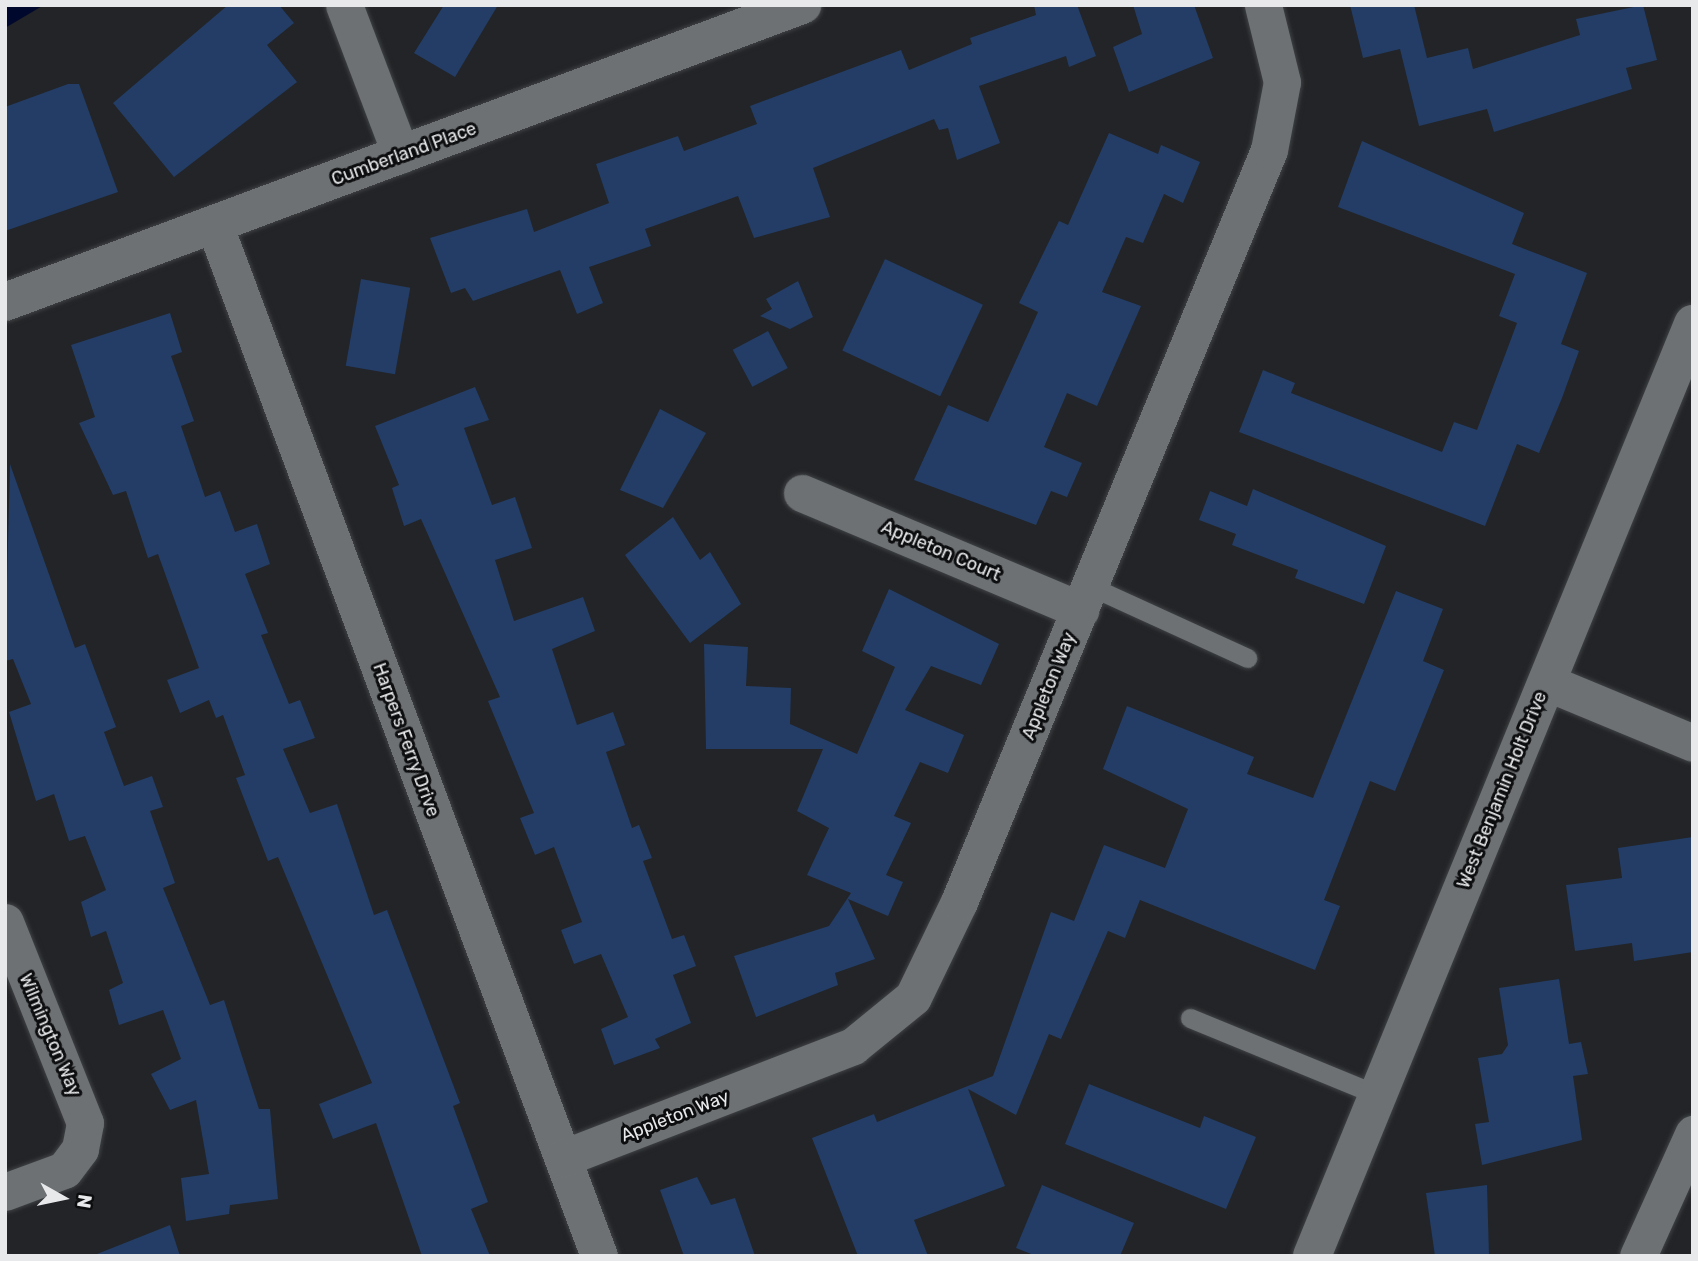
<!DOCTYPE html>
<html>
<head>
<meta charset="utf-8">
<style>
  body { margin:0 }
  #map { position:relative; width:1698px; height:1261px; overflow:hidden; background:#222427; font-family:Rubik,sans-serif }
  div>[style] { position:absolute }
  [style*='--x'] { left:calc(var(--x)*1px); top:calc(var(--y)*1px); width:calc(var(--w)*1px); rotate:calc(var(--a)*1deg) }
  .water>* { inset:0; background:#00092d }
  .building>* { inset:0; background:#233d66; transform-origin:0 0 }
  .roads { filter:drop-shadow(0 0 2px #404245) drop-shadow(0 0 2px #404245) }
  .lane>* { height:19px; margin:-9.5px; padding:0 9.5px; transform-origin:9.5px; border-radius:9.5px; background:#6e7174 }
  .street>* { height:37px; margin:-18.5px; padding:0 18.5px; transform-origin:18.5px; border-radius:18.5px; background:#6e7174 }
  .secondary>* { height:38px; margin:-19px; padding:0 19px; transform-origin:19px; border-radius:19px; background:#6e7174 }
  span { translate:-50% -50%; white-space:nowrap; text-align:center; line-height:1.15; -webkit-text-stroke:6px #0c0d0e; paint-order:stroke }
  .street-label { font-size:18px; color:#e8e9eb }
  .frame { position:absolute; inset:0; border:7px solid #e8e9eb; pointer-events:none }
  .north { position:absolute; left:28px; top:1163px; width:70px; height:70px; -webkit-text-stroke:5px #0c0d0e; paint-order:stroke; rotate:99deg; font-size:19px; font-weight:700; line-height:28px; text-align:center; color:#e8e9eb }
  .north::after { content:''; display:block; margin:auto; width:24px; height:32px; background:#e8e9eb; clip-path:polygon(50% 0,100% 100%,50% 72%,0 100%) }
</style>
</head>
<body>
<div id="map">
  <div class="water">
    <div style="clip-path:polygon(5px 5px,44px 5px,5px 28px)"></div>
  </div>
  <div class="building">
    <div style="clip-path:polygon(228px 5px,279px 5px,294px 23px,267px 45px,297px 82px,174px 177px,113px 103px)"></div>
    <div style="clip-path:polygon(444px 5px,498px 5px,455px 77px,414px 53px)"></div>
    <div style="clip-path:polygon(1034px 5px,1077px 5px,1096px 56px,1069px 67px,1066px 56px,979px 86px,1000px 143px,957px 160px,948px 128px,939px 130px,934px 119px,813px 168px,830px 217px,754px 238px,738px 196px,645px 229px,651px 246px,589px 267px,603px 303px,577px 314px,560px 270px,473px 301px,465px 288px,451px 293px,430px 238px,527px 209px,534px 232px,609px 203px,596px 164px,678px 136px,684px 151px,757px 124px,750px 106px,901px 50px,909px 70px,972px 44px,970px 38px,1036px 15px)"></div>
    <div style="clip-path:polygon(1133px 5px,1194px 5px,1213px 58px,1129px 92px,1113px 47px,1142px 34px)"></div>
    <div style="clip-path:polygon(1350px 5px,1414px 5px,1427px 58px,1468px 48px,1473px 69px,1580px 35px,1576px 19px,1643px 5px,1657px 60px,1626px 68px,1632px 89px,1494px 132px,1487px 109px,1419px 126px,1400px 49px,1363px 58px)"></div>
    <div style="clip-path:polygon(68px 84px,79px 84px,118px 192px,5px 231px,5px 107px)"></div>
    <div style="clip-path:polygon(1109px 133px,1158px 154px,1161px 145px,1200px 162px,1183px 203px,1164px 194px,1143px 243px,1126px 237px,1102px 292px,1141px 306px,1097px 406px,1067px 393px,1044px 447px,1082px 463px,1067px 497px,1051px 491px,1036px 525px,914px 480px,948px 405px,988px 422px,1038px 312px,1019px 303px,1059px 221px,1068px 225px)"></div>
    <div style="clip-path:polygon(1362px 141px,1524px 213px,1512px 244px,1587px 273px,1561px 344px,1579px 351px,1562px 398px,1539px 453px,1517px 444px,1485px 526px,1239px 432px,1263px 370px,1295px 383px,1291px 393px,1442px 452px,1454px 422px,1477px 430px,1517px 323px,1499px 316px,1515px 274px,1338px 207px)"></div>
    <div style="left:885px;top:259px;width:108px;height:101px;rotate:25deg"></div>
    <div style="left:361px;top:279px;width:50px;height:88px;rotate:10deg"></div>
    <div style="clip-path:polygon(798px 281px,813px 317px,790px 329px,760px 316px,772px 309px,766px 299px)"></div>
    <div style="clip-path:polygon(170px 313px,182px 352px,171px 356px,194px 421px,181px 426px,205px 497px,220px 491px,235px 532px,257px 524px,270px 564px,245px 574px,268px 633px,261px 635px,289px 704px,300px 700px,315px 738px,283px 749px,310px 813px,337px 804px,374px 915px,387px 910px,460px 1103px,453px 1106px,488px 1202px,471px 1209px,490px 1256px,422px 1256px,376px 1123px,333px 1139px,319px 1104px,372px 1083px,278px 857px,268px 861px,236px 778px,245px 775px,223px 715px,216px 718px,209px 700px,180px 713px,167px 680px,199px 668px,158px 554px,148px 558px,126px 491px,113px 495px,79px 423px,95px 417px,71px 345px)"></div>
    <div style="left:768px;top:331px;width:42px;height:40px;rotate:62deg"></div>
    <div style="clip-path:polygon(475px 387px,489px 420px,464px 428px,492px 505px,515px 497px,532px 548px,495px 560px,514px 621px,583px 597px,595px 631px,552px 649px,577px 725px,613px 712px,625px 745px,606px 752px,632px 828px,639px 825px,652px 858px,643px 861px,672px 939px,684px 935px,696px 966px,673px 975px,691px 1023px,655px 1039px,660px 1048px,614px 1065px,601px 1029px,628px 1017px,601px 954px,574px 964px,561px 930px,582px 922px,554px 847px,535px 855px,520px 818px,534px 813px,488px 701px,500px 697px,421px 519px,404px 526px,392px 488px,399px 485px,375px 426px)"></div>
    <div style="clip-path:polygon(660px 409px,706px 433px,663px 508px,620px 490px)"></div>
    <div style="clip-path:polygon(10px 464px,75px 648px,85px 644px,116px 727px,104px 732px,124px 786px,152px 776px,163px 807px,150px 811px,175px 883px,163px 888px,210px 1005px,224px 1000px,259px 1109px,270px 1109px,278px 1199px,230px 1205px,229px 1214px,186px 1221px,181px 1178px,209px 1174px,196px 1100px,170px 1110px,151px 1074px,181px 1059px,163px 1010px,119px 1025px,109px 990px,123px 983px,106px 931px,91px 937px,81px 902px,106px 890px,85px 836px,69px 841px,54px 794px,36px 801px,9px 712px,31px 704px,13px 659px,5px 661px)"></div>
    <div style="clip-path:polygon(1253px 489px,1386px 546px,1364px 604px,1295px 578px,1298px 570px,1232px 545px,1236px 534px,1199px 520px,1210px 491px,1247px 506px)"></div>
    <div style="clip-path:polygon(673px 517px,700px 560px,710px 552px,741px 604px,690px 643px,625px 555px)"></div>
    <div style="clip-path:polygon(889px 589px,999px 644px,981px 685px,931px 666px,905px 710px,964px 735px,948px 773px,920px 762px,894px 816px,911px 823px,886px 875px,903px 882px,888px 916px,848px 899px,875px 959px,835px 973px,838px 985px,756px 1017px,734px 956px,829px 926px,851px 893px,807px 875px,829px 828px,797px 811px,823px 749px,706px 749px,704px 644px,748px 647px,746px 686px,791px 688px,790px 724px,857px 754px,895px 667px,862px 651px)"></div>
    <div style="clip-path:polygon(1396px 591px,1443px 609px,1423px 661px,1444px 670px,1395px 791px,1370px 781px,1324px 900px,1340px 906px,1315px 970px,1140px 900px,1125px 938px,1108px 931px,1061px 1039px,1049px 1034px,1016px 1115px,968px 1089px,1005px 1186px,914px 1220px,928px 1256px,858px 1256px,812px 1138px,874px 1114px,877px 1122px,993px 1076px,1051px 912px,1074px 921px,1104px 845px,1165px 868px,1188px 809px,1103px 769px,1127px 706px,1254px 757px,1247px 774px,1313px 798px)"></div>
    <div style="clip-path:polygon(1693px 837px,1693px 952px,1634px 961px,1632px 943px,1575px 951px,1566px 885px,1622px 878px,1618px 848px)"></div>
    <div style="clip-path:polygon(1559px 979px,1569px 1044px,1581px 1042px,1588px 1074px,1573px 1076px,1582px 1140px,1482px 1165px,1475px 1124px,1489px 1122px,1478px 1058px,1502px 1054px,1508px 1045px,1499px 988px)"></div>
    <div style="clip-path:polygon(1089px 1084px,1200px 1128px,1204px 1116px,1256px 1137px,1226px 1209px,1065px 1144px)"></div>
    <div style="clip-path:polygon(697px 1177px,711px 1205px,735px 1198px,755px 1256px,684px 1256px,660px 1190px)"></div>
    <div style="clip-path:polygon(1042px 1185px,1134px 1223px,1120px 1256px,1036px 1256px,1016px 1248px)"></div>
    <div style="clip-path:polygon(1487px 1185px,1489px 1256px,1435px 1256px,1426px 1193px)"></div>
    <div style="clip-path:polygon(170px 1225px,180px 1256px,98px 1256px,97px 1254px)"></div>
  </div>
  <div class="roads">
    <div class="lane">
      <div style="--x:1090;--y:586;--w:173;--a:24.6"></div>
      <div style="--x:1190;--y:1018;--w:203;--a:22.3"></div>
    </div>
    <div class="street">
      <div style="--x:344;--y:5;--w:160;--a:69.2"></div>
      <div style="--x:214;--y:224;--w:1101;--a:69.54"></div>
      <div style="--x:802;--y:493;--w:302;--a:22.8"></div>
      <div style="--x:1546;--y:682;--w:159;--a:22.5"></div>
      <div style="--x:5;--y:922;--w:216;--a:68.3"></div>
      <div style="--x:85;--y:1123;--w:26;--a:101"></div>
      <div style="--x:80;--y:1149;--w:26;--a:127"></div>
      <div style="--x:64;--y:1170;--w:63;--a:159.6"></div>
      <div style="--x:563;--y:1158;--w:311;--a:-21.1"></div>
      <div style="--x:853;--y:1046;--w:77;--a:-39.2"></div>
      <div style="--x:913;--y:997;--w:106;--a:-64.2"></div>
      <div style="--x:959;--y:902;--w:813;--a:-67.6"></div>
      <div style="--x:1269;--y:150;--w:69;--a:-79.2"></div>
      <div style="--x:1282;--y:82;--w:79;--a:-103.9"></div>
      <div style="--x:1638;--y:1256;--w:134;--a:-65.7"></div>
    </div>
    <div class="secondary">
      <div style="--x:5;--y:302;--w:851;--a:-20.44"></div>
      <div style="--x:1312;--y:1256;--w:1007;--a:-67.77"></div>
    </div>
  </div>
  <div class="street-label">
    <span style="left:404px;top:154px;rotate:-20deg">Cumberland Place</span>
    <span style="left:941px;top:551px;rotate:23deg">Appleton Court</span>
    <span style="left:1049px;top:686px;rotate:-68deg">Appleton Way</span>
    <span style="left:406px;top:740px;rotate:70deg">Harpers Ferry Drive</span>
    <span style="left:1502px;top:790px;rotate:-68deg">West Benjamin Holt Drive</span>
    <span style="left:50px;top:1035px;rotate:67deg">Wilmington Way</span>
    <span style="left:675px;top:1116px;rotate:-21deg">Appleton Way</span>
  </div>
  <div class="frame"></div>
  <div class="north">N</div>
</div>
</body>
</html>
